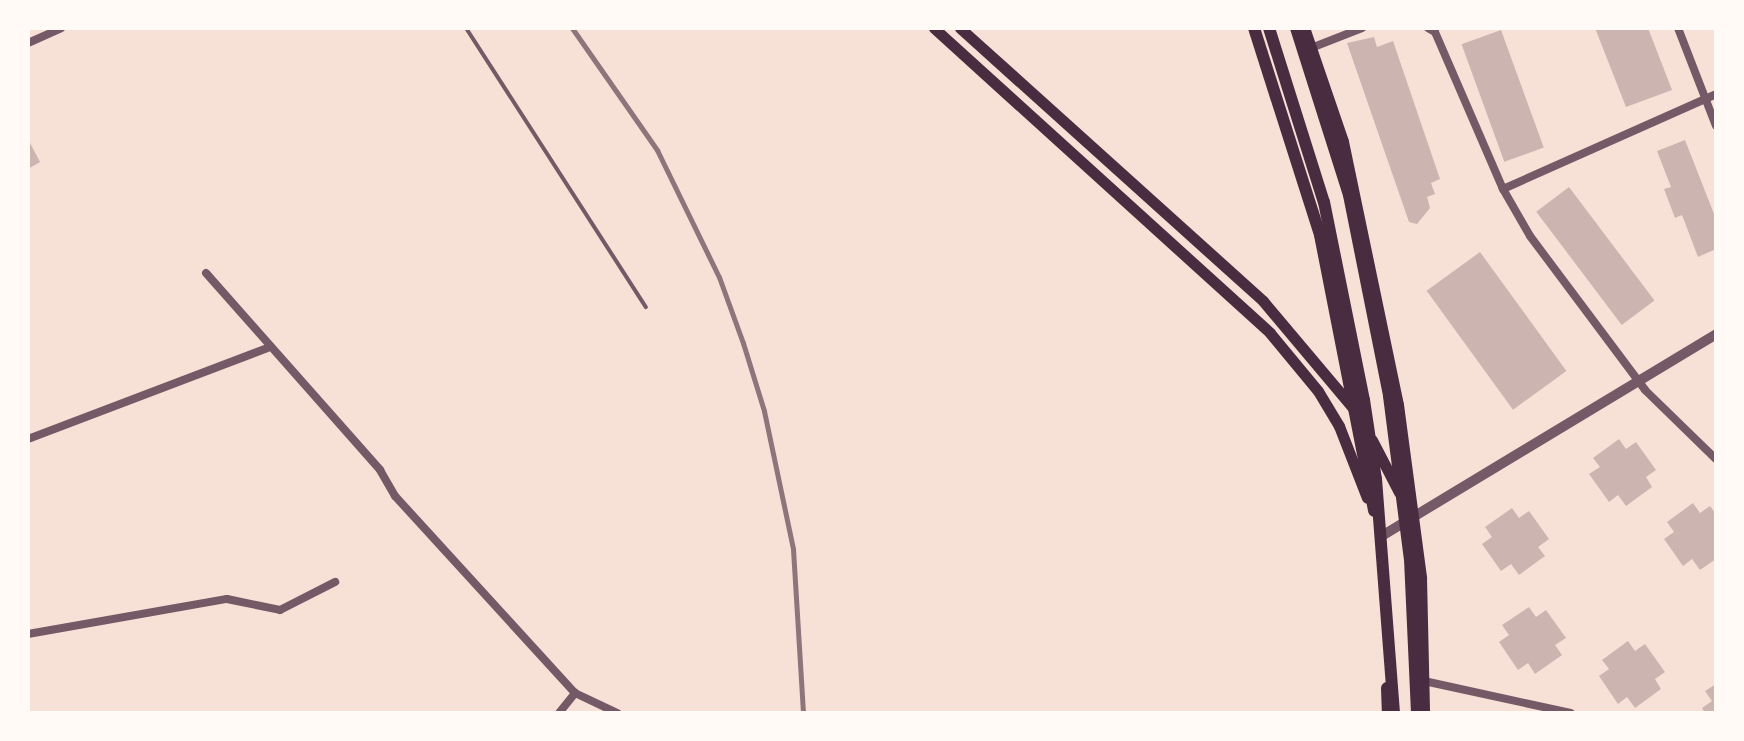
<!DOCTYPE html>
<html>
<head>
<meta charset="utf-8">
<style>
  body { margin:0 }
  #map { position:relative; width:1744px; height:741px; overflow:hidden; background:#f7e1d7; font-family:Spectral,serif }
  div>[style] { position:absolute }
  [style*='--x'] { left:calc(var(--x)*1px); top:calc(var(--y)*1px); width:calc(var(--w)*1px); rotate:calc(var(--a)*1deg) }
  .building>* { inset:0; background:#ccb4b1; transform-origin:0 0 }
  .service>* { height:4px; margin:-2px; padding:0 2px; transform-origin:2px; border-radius:2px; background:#755966 }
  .minor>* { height:8px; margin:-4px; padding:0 4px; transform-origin:4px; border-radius:4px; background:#755966 }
  .tertiary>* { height:10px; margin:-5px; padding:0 5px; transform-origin:5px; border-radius:5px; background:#755966 }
  .secondary>* { height:11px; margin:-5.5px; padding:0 5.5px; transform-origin:5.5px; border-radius:5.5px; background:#4a2c40 }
  .primary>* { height:12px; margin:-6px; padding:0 6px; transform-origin:6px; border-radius:6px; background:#4a2c40 }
  .trunk>* { height:12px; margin:-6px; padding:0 6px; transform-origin:6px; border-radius:6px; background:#4a2c40 }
  .rail>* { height:5px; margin:-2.5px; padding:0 2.5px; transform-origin:2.5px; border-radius:2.5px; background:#8f747c }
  span { translate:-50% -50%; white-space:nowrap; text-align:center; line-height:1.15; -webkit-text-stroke:8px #fffaf5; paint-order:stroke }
  .frame { position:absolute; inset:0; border:30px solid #fffaf5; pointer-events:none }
</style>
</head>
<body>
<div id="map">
  <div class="building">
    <div style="clip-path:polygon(1595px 28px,1648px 28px,1672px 90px,1626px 107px)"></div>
    <div style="left:1501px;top:30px;width:125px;height:42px;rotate:70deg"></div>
    <div style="clip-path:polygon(1374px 37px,1377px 47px,1393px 41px,1440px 179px,1431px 183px,1435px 194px,1427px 197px,1430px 208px,1417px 224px,1409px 222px,1347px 43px)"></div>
    <div style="clip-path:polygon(28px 139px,40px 162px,28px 169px)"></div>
    <div style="clip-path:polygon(1685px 140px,1716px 219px,1716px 249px,1698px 257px,1682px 215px,1675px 218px,1664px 189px,1671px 187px,1657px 151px)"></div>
    <div style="left:1569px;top:187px;width:142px;height:41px;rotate:53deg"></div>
    <div style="left:1480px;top:252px;width:147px;height:66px;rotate:54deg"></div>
    <div style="clip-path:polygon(1619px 439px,1626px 449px,1636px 442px,1656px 470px,1646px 477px,1652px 487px,1626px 506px,1618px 495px,1609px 502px,1589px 474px,1600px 467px,1593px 458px)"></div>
    <div style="clip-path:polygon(1693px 503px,1700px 513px,1710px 506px,1716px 514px,1716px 559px,1700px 570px,1692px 559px,1683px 566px,1664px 539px,1674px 532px,1667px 522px)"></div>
    <div style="clip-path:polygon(1512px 508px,1519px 518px,1529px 511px,1549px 539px,1538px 547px,1545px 556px,1519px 575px,1511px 564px,1501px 571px,1482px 544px,1492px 537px,1485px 527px)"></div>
    <div style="clip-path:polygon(1529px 607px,1536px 617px,1546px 610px,1566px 638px,1555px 645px,1562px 655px,1535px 674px,1528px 663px,1518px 670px,1499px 642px,1509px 635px,1502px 625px)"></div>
    <div style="clip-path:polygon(1628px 641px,1635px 651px,1645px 644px,1665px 672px,1655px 679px,1661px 689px,1635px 708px,1627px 697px,1618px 704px,1599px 676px,1609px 669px,1602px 660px)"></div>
    <div style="clip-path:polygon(1716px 684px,1716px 713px,1705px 713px,1702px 708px,1712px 701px,1705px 691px)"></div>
  </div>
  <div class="service">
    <div style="--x:466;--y:28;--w:332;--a:57.2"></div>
  </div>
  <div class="minor">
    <div style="--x:1428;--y:28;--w:8;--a:30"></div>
    <div style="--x:1435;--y:32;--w:171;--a:66.6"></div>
    <div style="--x:1503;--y:189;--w:54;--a:60.1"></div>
    <div style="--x:1530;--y:236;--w:192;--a:53.2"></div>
    <div style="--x:1645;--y:390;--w:99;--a:44.2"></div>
    <div style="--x:1678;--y:28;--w:105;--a:68.8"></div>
    <div style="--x:28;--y:43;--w:36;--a:-24"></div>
    <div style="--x:1311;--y:48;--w:55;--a:-21.4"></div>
    <div style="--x:1503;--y:189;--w:233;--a:-24"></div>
    <div style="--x:206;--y:273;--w:263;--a:48.5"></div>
    <div style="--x:380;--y:470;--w:30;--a:60"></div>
    <div style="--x:395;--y:496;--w:267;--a:47.6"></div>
    <div style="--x:28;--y:439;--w:259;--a:-20.8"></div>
    <div style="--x:28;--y:634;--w:202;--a:-10"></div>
    <div style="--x:227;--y:599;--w:54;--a:11.7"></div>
    <div style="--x:280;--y:610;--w:62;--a:-27"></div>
    <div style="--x:1424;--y:681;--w:150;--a:12.3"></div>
    <div style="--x:559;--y:713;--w:26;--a:-51"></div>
    <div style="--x:575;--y:693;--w:47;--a:25.5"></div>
  </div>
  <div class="tertiary">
    <div style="--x:1380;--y:537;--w:393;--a:-31.1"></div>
  </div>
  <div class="secondary">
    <div style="--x:934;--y:28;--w:454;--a:42.2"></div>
    <div style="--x:1270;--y:333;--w:75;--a:50.4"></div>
    <div style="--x:1318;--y:391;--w:41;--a:59"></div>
    <div style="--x:1339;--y:426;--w:77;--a:68.7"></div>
    <div style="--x:960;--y:28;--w:408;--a:42"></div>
    <div style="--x:1263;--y:301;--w:140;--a:49.9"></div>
    <div style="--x:1372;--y:440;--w:59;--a:62.6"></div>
  </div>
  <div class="primary">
    <div style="--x:1254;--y:28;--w:217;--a:72.3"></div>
    <div style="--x:1320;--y:235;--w:281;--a:78.9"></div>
    <div style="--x:1304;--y:28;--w:120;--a:71.1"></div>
    <div style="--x:1343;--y:142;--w:269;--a:78.2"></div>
    <div style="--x:1398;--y:405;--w:175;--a:82.4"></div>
    <div style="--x:1421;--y:578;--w:135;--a:88.7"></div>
    <div style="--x:1387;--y:688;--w:25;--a:88"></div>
  </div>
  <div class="trunk">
    <div style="--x:1269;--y:28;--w:182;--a:72.5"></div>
    <div style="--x:1324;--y:202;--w:202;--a:78.6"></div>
    <div style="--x:1364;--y:400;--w:80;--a:81.4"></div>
    <div style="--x:1376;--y:479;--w:235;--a:85.6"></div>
    <div style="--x:1296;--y:28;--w:175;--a:72.4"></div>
    <div style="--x:1349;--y:195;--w:205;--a:78.7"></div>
    <div style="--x:1389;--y:396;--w:164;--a:82.7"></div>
    <div style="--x:1410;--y:559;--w:154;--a:87.4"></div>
  </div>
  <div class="rail">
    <div style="--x:572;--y:28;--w:149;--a:55.1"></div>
    <div style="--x:657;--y:150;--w:141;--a:64"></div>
    <div style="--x:719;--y:277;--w:70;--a:70"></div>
    <div style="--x:743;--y:343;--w:71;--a:72.8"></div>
    <div style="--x:764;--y:411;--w:141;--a:78.1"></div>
    <div style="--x:793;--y:549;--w:164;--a:86.5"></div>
  </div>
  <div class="frame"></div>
</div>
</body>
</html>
